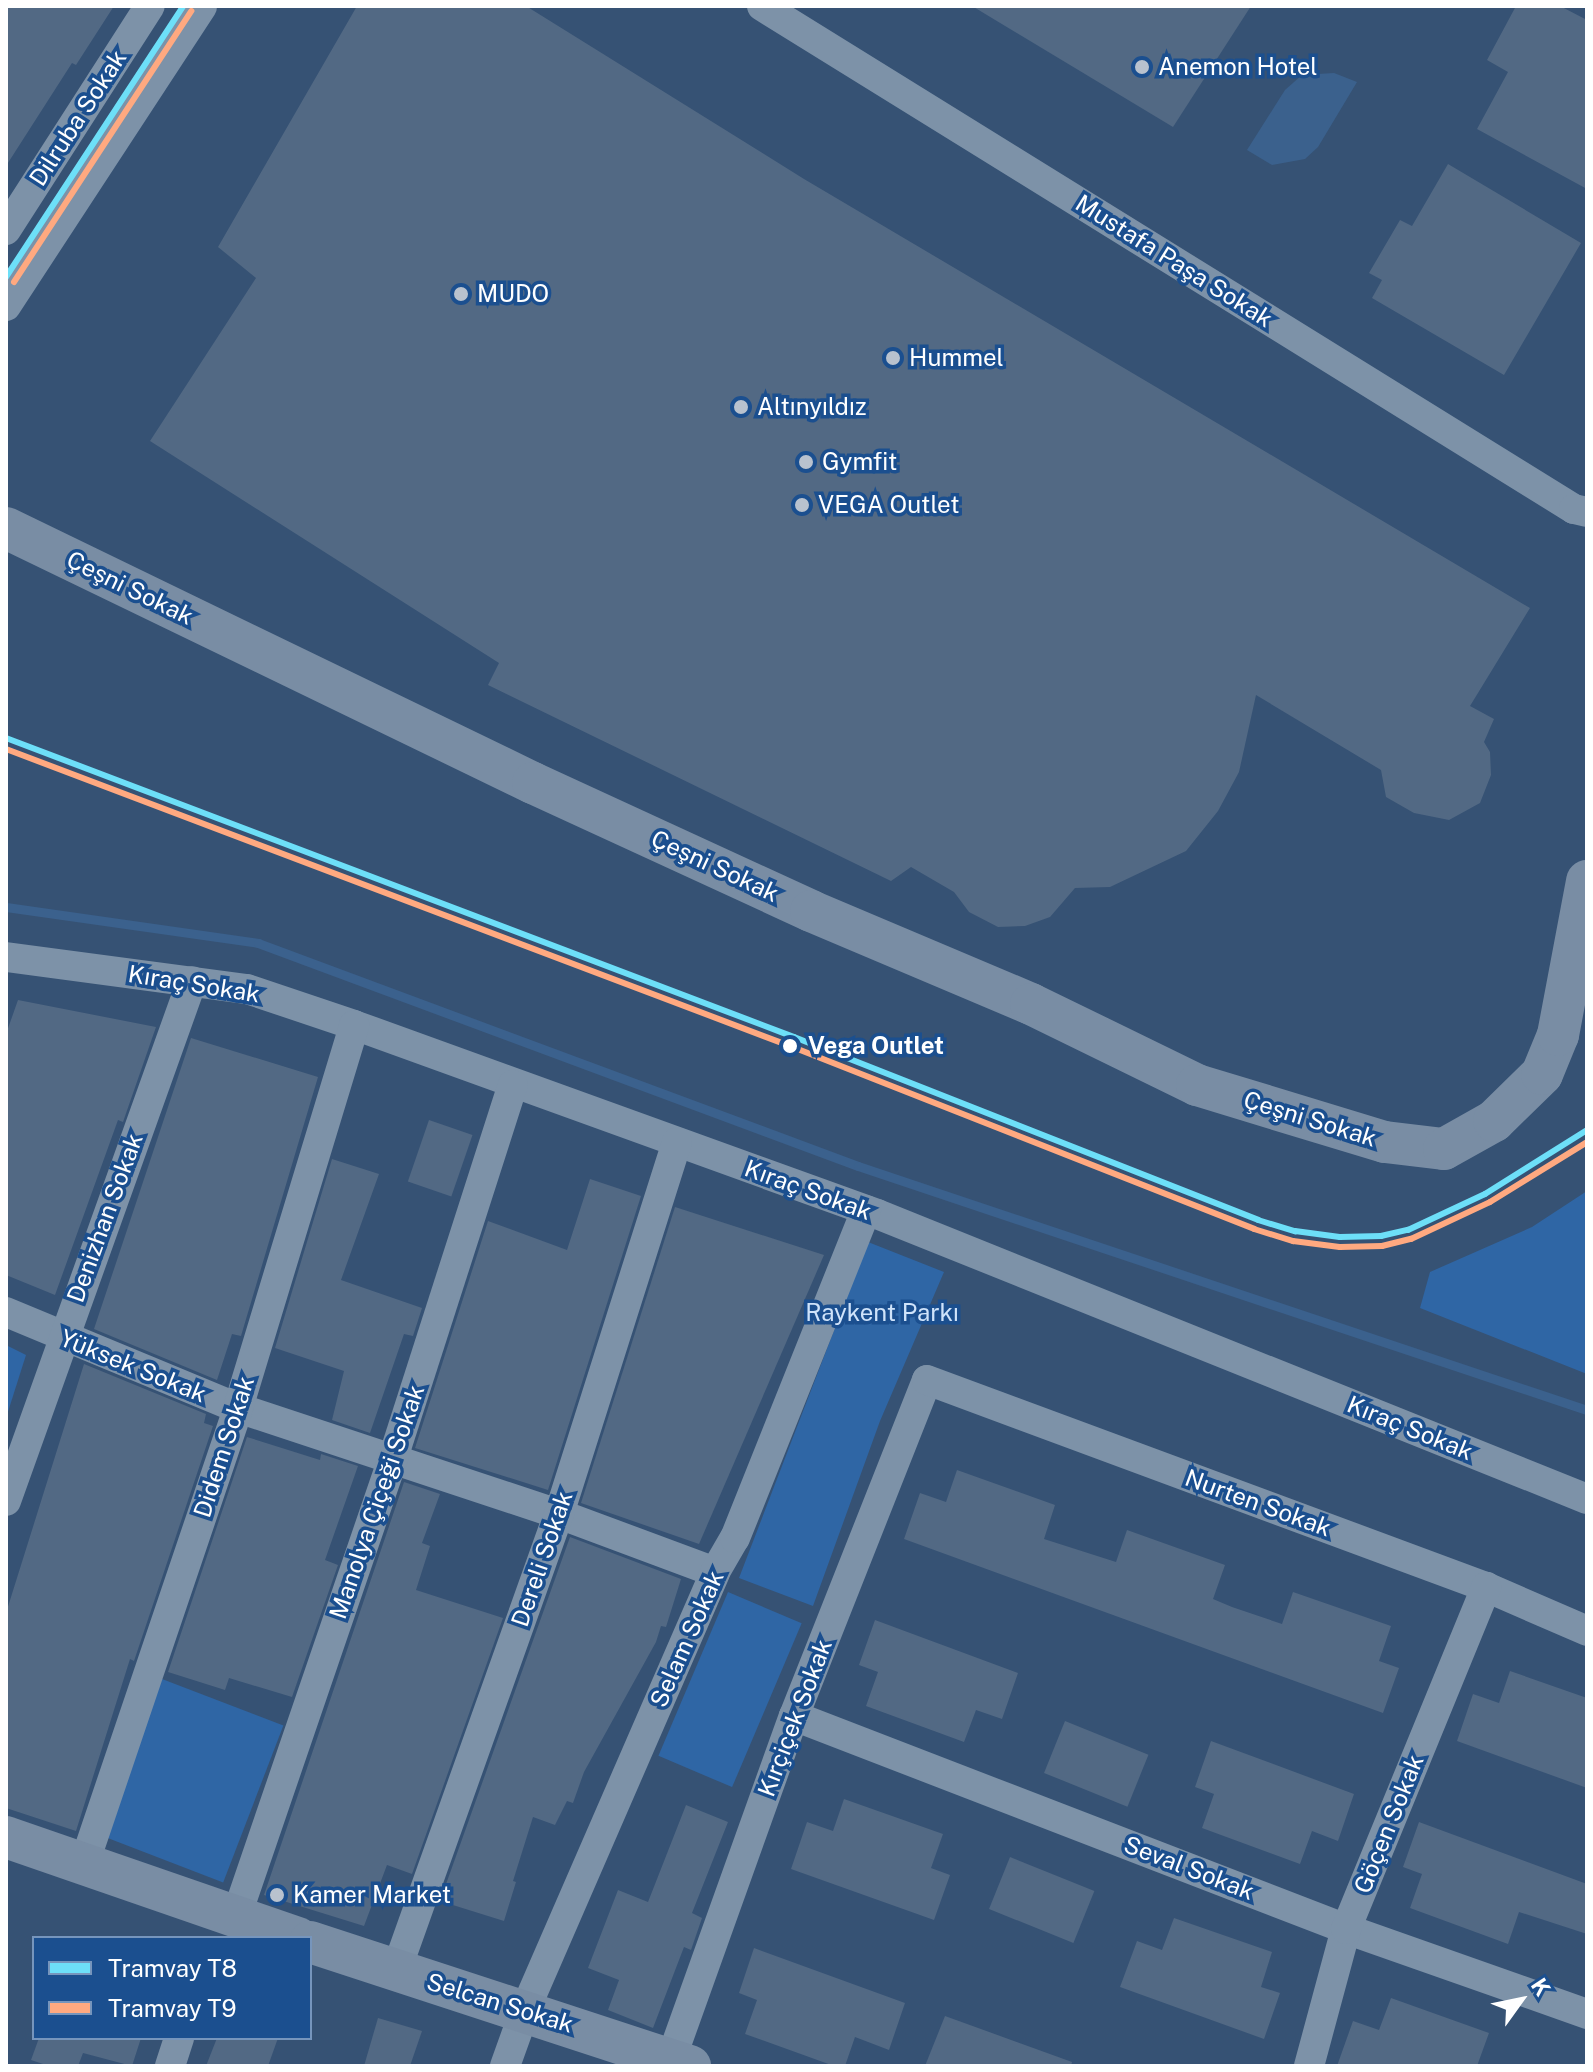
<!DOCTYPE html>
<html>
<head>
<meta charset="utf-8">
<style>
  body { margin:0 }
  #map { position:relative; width:1593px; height:2072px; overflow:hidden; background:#365274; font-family:"Public Sans",sans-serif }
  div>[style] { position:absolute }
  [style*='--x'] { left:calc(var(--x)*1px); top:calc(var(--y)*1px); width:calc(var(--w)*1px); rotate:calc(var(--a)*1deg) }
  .green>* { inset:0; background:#2f66a5; transform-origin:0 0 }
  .water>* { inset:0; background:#3b618d }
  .stream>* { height:9px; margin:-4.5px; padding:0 4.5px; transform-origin:4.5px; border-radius:4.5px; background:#3b618d }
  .building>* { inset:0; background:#526984; transform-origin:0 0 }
  .street>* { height:30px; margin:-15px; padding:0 15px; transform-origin:15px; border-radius:15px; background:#7d92a8 }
  .secondary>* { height:42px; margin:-21px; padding:0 21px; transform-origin:21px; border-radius:21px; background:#798da4 }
  .tram-1>* { height:6px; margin:-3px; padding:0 3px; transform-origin:3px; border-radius:3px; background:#6ddff8 }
  .tram-2>* { height:6px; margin:-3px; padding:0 3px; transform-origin:3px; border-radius:3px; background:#ffa980 }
  .dots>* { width:22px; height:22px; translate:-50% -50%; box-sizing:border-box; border:4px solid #1b4f8f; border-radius:50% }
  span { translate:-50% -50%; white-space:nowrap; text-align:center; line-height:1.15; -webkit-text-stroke:7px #1b4f8f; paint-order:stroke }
  .poi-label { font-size:24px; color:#fff }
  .left { translate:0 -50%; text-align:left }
  .street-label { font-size:24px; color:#fff }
  .stop-label { font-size:24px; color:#fff; font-weight:700 }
  .park-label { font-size:24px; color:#cfe3fa }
  .frame { position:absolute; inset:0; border:8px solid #fff; pointer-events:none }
  .legend { position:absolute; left:32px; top:1936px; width:280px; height:104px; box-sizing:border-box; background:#1b4f8f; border:2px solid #7695bc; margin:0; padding:10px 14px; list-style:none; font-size:24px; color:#fff }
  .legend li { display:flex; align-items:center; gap:16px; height:40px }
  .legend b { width:40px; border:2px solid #7695bc }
  .north { position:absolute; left:1481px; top:1960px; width:80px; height:80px; -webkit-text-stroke:6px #1b4f8f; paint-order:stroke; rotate:57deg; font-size:22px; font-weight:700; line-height:32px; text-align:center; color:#fff }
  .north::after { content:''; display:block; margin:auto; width:28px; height:36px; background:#fff; clip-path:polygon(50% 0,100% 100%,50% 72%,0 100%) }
</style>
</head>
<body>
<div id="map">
  <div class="green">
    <div style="clip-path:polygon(1587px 1191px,1587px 1374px,1420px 1308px,1430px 1272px,1532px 1227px)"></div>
    <div style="clip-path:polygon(868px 1242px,944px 1272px,880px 1421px,813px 1606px,739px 1578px)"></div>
    <div style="clip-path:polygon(6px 1345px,26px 1355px,6px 1418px)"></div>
    <div style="left:728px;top:1592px;width:80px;height:178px;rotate:23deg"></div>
    <div style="left:162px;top:1679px;width:130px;height:168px;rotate:21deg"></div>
  </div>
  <div class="water">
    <div style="clip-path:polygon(1334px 73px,1357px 82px,1318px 147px,1305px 159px,1272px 165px,1247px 150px,1285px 90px,1302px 75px)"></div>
  </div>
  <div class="stream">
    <div style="--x:6;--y:907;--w:255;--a:8.1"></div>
    <div style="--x:258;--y:943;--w:640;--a:20.39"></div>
    <div style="--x:858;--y:1166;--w:769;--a:18.51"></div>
  </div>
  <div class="building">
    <div style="clip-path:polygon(6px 6px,114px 6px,76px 65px,72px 63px,6px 166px)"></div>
    <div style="clip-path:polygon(357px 6px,526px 6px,804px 179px,1530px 608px,1470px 706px,1494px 719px,1484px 742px,1490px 752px,1491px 775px,1480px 803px,1449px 820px,1414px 813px,1386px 797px,1381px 770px,1256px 695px,1239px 772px,1218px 811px,1186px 851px,1110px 887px,1075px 888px,1050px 917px,1025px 926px,998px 927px,969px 912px,954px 892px,911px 867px,891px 881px,488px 685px,499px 663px,150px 441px,256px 278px,218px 247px)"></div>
    <div style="clip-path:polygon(972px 6px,1251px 6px,1173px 127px)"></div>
    <div style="clip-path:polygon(1516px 6px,1560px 6px,1587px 20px,1587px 189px,1477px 129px,1508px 72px,1487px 60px)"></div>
    <div style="clip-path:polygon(1448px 164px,1581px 243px,1504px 375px,1372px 298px,1382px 280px,1369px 273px,1400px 220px,1412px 226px)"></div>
    <div style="clip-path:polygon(18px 1000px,156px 1027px,123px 1122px,118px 1120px,55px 1295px,6px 1275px,6px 1034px)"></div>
    <div style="clip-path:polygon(191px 1038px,318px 1077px,241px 1336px,232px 1334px,217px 1380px,94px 1329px)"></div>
    <div style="left:429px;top:1120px;width:46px;height:65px;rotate:19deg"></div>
    <div style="clip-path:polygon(332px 1159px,379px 1174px,341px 1280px,422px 1308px,413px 1336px,404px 1334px,370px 1433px,332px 1420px,344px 1371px,275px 1348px)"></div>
    <div style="clip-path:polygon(590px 1179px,641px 1196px,548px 1490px,415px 1448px,488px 1221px,567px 1250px)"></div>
    <div style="clip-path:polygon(675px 1207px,824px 1255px,699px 1544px,581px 1503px)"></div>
    <div style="clip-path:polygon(84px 1364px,206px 1414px,204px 1423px,213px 1426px,134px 1661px,130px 1659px,76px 1831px,6px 1808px,6px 1613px)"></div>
    <div style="clip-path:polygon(247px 1437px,320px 1460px,321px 1454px,358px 1466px,325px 1560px,338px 1565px,292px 1697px,229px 1678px,225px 1690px,168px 1672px)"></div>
    <div style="clip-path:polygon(957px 1470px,1055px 1505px,1044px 1539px,1116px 1562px,1127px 1530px,1225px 1565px,1213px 1599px,1232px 1607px,1282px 1624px,1293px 1592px,1391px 1626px,1379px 1661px,1399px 1668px,1383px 1713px,904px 1539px,920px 1493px,946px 1502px)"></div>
    <div style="clip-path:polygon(404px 1482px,440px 1494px,422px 1543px,430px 1546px,416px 1590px,503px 1618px,412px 1874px,387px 1865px,364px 1926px,264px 1895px)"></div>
    <div style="clip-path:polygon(570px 1537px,681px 1579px,666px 1627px,661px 1626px,656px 1642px,584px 1772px,573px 1803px,567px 1801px,555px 1825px,533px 1817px,513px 1881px,516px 1882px,504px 1921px,440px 1901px)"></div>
    <div style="clip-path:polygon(875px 1620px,1018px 1673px,1002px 1719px,976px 1710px,964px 1742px,866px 1706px,878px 1672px,859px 1665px)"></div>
    <div style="clip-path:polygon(1510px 1671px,1587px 1698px,1587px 1788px,1457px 1741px,1473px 1694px,1499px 1703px)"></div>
    <div style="left:1065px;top:1721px;width:90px;height:56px;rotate:22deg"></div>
    <div style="clip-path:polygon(1211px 1741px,1354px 1794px,1338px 1841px,1312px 1831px,1300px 1864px,1202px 1828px,1214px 1794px,1195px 1787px)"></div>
    <div style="clip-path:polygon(844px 1799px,943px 1834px,931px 1868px,950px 1875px,934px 1920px,791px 1869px,807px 1822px,833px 1831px)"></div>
    <div style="clip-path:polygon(686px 1805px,728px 1822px,692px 1913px,702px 1918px,691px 1950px,684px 1947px,653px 2028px,608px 2010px,619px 1980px,588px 1968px,618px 1890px,648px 1902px)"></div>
    <div style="clip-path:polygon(1419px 1822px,1587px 1884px,1587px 1934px,1519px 1912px,1508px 1944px,1410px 1908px,1422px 1874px,1403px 1867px)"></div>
    <div style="left:1010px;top:1857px;width:91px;height:56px;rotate:22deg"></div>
    <div style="clip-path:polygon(1174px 1918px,1272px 1952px,1261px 1987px,1280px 1993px,1264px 2039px,1120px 1987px,1137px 1941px,1162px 1950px)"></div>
    <div style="clip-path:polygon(754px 1948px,905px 2003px,889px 2050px,855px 2037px,845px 2066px,834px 2066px,745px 2034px,757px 2000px,739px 1993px)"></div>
    <div style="clip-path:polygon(1391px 1998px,1489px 2033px,1477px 2066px,1337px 2066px,1353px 2021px,1379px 2030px)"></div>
    <div style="clip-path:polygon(945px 2016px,1072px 2062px,1071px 2066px,925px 2066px)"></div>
    <div style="clip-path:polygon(378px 2018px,422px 2031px,410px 2066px,364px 2066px)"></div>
    <div style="clip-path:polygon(39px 2038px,141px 2038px,132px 2066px,83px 2053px,78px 2066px,49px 2066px,31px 2060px)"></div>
    <div style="clip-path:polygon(217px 2038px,278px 2038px,268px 2066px,206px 2066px)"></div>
  </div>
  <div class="street">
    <div style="--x:762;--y:6;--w:955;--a:31.78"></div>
    <div style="--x:1574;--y:509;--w:13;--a:13"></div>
    <div style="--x:6;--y:230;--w:266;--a:-57.3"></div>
    <div style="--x:6;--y:306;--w:358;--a:-56.8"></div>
    <div style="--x:6;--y:957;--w:243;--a:7.6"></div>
    <div style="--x:247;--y:989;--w:113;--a:18.6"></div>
    <div style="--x:354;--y:1025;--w:556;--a:19.87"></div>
    <div style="--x:877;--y:1214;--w:765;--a:21.87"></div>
    <div style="--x:6;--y:1312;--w:251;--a:22.5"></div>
    <div style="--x:238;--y:1408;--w:338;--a:18.3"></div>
    <div style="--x:559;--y:1514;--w:166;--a:20.4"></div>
    <div style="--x:6;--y:1501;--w:552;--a:-70.32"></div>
    <div style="--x:794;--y:1716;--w:592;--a:21.1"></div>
    <div style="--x:1346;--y:1929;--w:256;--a:19.4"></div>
    <div style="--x:83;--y:1867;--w:484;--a:-71.3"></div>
    <div style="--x:238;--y:1408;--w:400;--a:-73.1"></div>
    <div style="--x:236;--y:1917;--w:485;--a:-71.1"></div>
    <div style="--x:393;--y:1458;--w:392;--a:-72.2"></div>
    <div style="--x:396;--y:1971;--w:485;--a:-70.4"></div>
    <div style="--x:559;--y:1514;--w:390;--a:-72.4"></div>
    <div style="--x:671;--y:2059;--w:364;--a:-70.3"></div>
    <div style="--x:794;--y:1716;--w:361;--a:-68.4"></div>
    <div style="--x:927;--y:1380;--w:596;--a:20.32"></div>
    <div style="--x:1486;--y:1587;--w:110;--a:23.5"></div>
    <div style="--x:170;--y:2066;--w:29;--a:-72"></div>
    <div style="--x:505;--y:2066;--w:59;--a:-70.3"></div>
    <div style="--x:525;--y:2010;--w:477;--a:-66.5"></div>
    <div style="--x:715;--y:1572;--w:39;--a:-60"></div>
    <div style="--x:735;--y:1538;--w:353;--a:-68.2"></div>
    <div style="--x:1309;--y:2066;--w:142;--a:-74.9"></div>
    <div style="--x:1346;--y:1929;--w:370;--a:-67.7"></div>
  </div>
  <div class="secondary">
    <div style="--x:6;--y:528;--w:585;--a:25.82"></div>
    <div style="--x:533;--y:783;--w:306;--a:24.7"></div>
    <div style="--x:811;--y:911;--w:239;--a:22.9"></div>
    <div style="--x:1031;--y:1004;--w:185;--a:26"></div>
    <div style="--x:1197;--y:1085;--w:196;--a:16.9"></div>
    <div style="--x:1385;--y:1142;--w:59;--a:6.8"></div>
    <div style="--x:1444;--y:1149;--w:57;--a:-29.2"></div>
    <div style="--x:1494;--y:1121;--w:67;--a:-44.4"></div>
    <div style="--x:1542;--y:1074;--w:42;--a:-67.7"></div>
    <div style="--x:1558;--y:1035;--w:157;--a:-79.3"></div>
    <div style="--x:6;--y:1837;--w:309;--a:19.1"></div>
    <div style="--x:310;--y:1942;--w:400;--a:18.1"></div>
  </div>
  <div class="tram-1">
    <div style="--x:6;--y:277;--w:324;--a:-56.8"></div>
    <div style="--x:6;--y:738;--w:843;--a:20.78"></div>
    <div style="--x:794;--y:1037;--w:499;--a:21.5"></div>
    <div style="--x:1258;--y:1220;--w:39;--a:17"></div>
    <div style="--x:1295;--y:1231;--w:45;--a:7.6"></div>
    <div style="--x:1340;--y:1237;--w:41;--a:-1.4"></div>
    <div style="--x:1381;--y:1236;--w:28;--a:-13"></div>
    <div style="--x:1408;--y:1230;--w:85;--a:-25.1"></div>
    <div style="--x:1485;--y:1194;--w:120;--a:-32.1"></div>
  </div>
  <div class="tram-2">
    <div style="--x:14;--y:282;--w:324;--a:-56.8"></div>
    <div style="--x:6;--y:749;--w:838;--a:20.75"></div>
    <div style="--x:790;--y:1046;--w:499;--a:21.5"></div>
    <div style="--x:1254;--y:1229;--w:41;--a:17.1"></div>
    <div style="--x:1293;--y:1241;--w:47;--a:7.3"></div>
    <div style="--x:1340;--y:1247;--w:42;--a:-1.4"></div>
    <div style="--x:1382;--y:1246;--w:30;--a:-14"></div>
    <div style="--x:1411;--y:1239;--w:87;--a:-25.1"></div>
    <div style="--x:1490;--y:1202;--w:114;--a:-31.7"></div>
  </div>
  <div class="dots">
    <div style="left:1142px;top:67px;background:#b9c2ce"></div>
    <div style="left:461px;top:294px;background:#b9c2ce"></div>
    <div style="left:893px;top:358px;background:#b9c2ce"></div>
    <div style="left:741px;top:407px;background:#b9c2ce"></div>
    <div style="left:806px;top:462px;background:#b9c2ce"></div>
    <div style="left:802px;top:505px;background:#b9c2ce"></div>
    <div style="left:790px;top:1046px;background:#fff"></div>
    <div style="left:277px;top:1895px;background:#b9c2ce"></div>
  </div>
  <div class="poi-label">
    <span class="left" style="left:1158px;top:67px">Anemon Hotel</span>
    <span class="left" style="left:477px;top:294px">MUDO</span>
    <span class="left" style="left:909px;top:358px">Hummel</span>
    <span class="left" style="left:757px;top:407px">Altınyıldız</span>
    <span class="left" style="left:822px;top:462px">Gymfit</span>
    <span class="left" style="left:818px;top:505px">VEGA Outlet</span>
    <span class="left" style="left:293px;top:1895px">Kamer Market</span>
  </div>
  <div class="street-label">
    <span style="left:78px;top:118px;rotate:-57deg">Dilruba Sokak</span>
    <span style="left:1174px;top:261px;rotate:32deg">Mustafa Paşa Sokak</span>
    <span style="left:130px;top:588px;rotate:26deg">Çeşni Sokak</span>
    <span style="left:715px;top:866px;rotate:25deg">Çeşni Sokak</span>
    <span style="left:194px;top:984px;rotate:9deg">Kıraç Sokak</span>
    <span style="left:1310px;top:1119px;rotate:17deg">Çeşni Sokak</span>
    <span style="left:808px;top:1190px;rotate:20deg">Kıraç Sokak</span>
    <span style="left:105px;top:1218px;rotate:-70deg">Denizhan Sokak</span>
    <span style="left:133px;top:1366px;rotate:22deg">Yüksek Sokak</span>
    <span style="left:1410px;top:1428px;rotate:22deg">Kıraç Sokak</span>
    <span style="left:224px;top:1447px;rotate:-72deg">Didem Sokak</span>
    <span style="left:377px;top:1502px;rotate:-71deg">Manolya Çiçeği Sokak</span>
    <span style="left:1258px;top:1503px;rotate:20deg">Nurten Sokak</span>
    <span style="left:542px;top:1559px;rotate:-71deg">Dereli Sokak</span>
    <span style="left:687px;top:1639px;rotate:-66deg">Selam Sokak</span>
    <span style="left:795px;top:1718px;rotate:-69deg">Kırçiçek Sokak</span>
    <span style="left:1389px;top:1824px;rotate:-68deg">Göçen Sokak</span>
    <span style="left:1189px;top:1868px;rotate:21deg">Seval Sokak</span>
    <span style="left:500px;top:2003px;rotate:17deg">Selcan Sokak</span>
  </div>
  <div class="stop-label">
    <span class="left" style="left:808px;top:1046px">Vega Outlet</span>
  </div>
  <div class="park-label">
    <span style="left:882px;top:1313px">Raykent Parkı</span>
  </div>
  <div class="frame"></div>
  <ul class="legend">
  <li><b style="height:10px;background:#6ddff8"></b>Tramvay T8</li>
  <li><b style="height:10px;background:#ffa980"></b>Tramvay T9</li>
  </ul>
  <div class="north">K</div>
</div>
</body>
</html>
